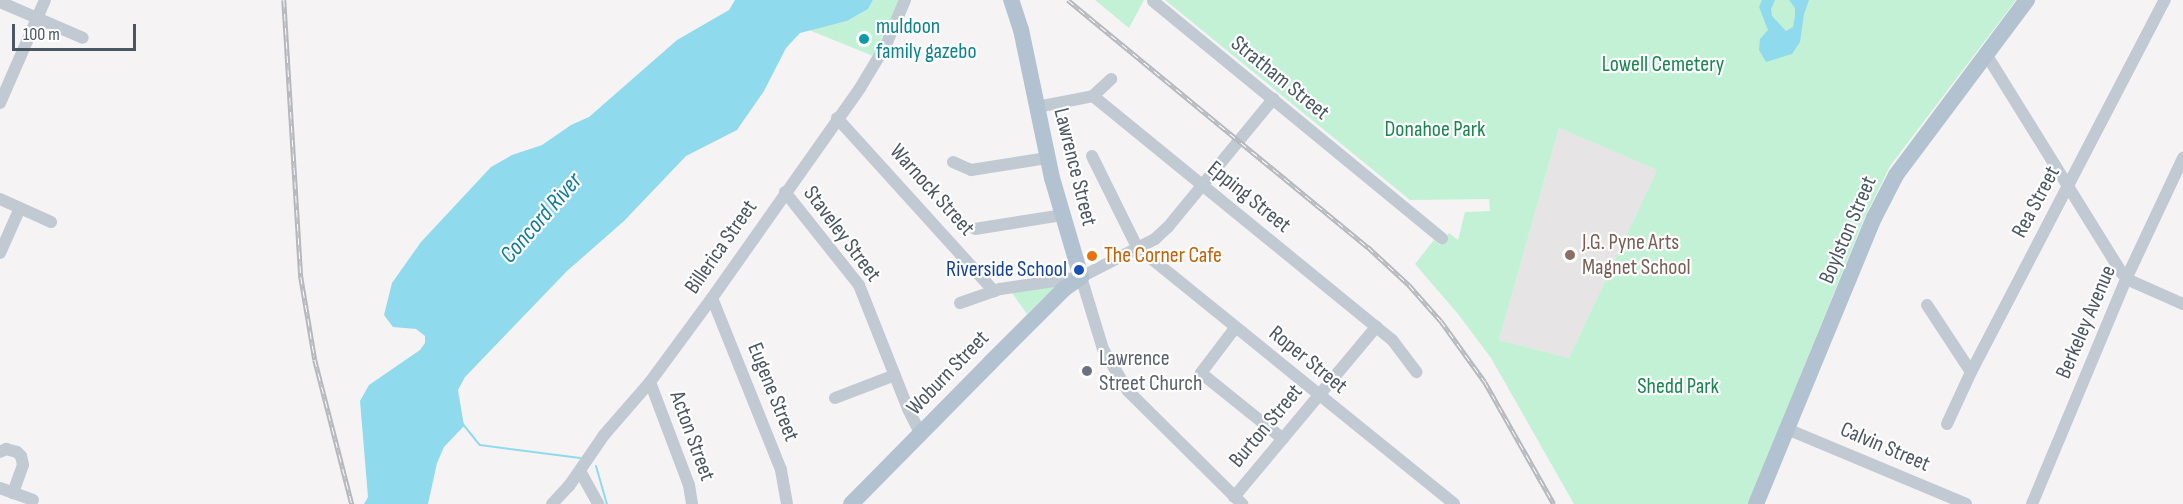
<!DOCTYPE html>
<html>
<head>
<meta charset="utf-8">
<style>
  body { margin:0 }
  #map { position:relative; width:2183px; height:504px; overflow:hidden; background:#f5f3f3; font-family:"Sofia Sans Condensed",sans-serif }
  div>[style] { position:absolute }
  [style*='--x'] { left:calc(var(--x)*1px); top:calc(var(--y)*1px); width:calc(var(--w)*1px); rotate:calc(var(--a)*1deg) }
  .education>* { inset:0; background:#e6e4e5 }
  .green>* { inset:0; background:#c3f1d5 }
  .water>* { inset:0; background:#90daee }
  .stream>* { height:2px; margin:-1px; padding:0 1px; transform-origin:1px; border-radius:1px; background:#90daee }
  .minor>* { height:12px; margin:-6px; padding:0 6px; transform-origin:6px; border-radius:6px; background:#c1cad2 }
  .major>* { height:16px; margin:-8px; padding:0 8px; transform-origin:8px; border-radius:8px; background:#b3c2d1 }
  .rail>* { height:4.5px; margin-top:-2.25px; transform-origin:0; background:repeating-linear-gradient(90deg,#fff 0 7px,#b5b8bd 0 14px); box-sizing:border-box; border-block:2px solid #b5b8bd }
  .dots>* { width:16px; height:16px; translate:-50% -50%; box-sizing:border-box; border:3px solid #fff; border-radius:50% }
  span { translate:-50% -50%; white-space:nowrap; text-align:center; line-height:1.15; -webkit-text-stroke:4.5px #fff; paint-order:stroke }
  .culture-label { font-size:22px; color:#0d838f }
  .left { translate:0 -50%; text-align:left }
  .park-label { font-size:22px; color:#17864f }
  .street-label { font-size:22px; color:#4a5661 }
  .education-label { font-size:22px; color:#785e54 }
  .food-label { font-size:22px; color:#c56008 }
  .transit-label { font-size:22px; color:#164399 }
  .right { translate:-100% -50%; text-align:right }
  .worship-label { font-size:22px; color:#5b616d }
  .water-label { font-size:24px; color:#0c7c9b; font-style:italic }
  .scale { position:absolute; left:12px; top:24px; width:124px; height:27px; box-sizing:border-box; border:3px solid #4a5661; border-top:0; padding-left:8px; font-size:18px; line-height:21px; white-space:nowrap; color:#4a5661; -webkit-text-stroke:4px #fff; paint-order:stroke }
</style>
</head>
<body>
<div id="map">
  <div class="education">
    <div style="clip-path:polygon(1559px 128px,1657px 170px,1569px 358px,1499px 340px)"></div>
  </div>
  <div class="green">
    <div style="clip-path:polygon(873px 0,900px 0,873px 56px,809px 30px,847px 21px,868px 9px)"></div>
    <div style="clip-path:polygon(1095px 0,1144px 0,1129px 28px)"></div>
    <div style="clip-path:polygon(evenodd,1165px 0,2016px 0,1890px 166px,1864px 219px,1748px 504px,1574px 504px,1491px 358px,1458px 314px,1415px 264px,1434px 240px,1440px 245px,1449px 233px,1458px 240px,1465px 212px,1490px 211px,1489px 199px,1410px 200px,1165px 0,1559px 128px,1657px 170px,1569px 358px,1499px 340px,1559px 128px)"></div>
    <div style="clip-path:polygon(1058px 284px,1027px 314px,1010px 290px)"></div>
  </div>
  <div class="water">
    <div style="clip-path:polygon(735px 0,873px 0,868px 9px,847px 21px,800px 33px,786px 48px,764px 91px,737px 130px,686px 156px,624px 221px,567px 271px,465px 377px,458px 390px,464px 426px,444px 447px,437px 463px,428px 504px,364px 504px,368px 497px,360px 401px,369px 385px,420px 350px,425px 343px,425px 336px,416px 329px,393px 327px,384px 315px,392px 283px,421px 242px,491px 167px,512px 155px,542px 145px,571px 125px,589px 117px,677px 40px,729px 10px)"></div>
    <div style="clip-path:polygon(1762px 0,1775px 0,1771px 9px,1772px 16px,1786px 31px,1793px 27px,1795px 16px,1795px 8px,1789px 0,1809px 0,1804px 14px,1800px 42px,1792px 54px,1766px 62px,1759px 50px,1760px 39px,1768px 30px,1759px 7px)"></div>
  </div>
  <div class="stream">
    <div style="--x:462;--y:423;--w:28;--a:51"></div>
    <div style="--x:480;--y:445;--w:101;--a:7.4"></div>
    <div style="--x:596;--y:466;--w:40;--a:74"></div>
  </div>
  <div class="minor">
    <div style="--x:1153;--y:1;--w:374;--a:39.4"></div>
    <div style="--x:0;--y:2;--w:90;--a:23.4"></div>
    <div style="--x:1986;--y:54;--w:258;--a:58.2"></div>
    <div style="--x:2122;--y:273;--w:12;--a:42"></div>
    <div style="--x:2131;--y:281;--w:57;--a:23.9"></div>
    <div style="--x:1093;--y:96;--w:25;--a:-43"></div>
    <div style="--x:0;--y:103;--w:112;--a:-66.4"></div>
    <div style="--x:1037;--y:107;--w:57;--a:-11.1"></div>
    <div style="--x:1093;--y:96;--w:387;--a:39.2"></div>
    <div style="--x:1393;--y:341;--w:39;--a:53"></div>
    <div style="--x:837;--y:118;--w:234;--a:47.8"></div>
    <div style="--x:1092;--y:156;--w:102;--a:63.7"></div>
    <div style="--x:1137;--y:247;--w:408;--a:39"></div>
    <div style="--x:953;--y:162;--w:20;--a:24"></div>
    <div style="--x:971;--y:170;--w:77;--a:-9"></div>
    <div style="--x:785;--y:192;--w:119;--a:51.5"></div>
    <div style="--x:859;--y:285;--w:133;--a:68.4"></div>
    <div style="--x:908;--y:409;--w:28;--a:63"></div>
    <div style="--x:0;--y:199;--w:56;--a:24.3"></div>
    <div style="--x:975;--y:229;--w:88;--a:-9.1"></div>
    <div style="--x:0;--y:253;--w:49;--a:-66"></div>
    <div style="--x:1081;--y:277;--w:75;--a:73"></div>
    <div style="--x:1103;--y:349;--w:49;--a:59.2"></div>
    <div style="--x:1128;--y:391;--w:161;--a:44.7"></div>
    <div style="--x:712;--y:298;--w:185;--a:68.1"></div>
    <div style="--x:781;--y:470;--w:35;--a:80"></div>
    <div style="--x:960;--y:303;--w:42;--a:-19.3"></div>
    <div style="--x:1000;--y:289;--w:82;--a:-8.4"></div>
    <div style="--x:1081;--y:277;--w:83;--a:-27.2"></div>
    <div style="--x:1155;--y:239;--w:18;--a:-43"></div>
    <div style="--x:1168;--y:227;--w:166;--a:-50.6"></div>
    <div style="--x:1927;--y:305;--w:80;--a:56.7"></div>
    <div style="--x:1235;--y:328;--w:56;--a:127.1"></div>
    <div style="--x:1201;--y:373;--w:105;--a:38.8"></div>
    <div style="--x:650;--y:382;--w:110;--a:69.3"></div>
    <div style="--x:689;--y:485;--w:19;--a:81"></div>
    <div style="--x:835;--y:398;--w:64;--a:-21"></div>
    <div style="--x:1947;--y:424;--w:57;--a:-65.2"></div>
    <div style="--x:1971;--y:372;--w:420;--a:-62.5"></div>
    <div style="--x:1787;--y:429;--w:194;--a:22.7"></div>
    <div style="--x:0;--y:452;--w:7;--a:-27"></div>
    <div style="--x:6;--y:449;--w:11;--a:15"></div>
    <div style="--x:17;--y:452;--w:6;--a:45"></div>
    <div style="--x:21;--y:456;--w:9;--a:77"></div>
    <div style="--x:23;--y:465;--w:30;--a:110"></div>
    <div style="--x:580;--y:471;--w:38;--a:61"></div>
    <div style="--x:0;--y:488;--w:35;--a:20"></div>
    <div style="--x:1234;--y:497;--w:222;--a:-50.1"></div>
    <div style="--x:552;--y:504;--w:25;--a:-47"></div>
    <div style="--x:569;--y:486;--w:62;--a:-55.5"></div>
    <div style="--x:604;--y:435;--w:70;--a:-49"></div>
    <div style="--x:650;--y:382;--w:104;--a:-53.6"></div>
    <div style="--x:712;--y:298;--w:257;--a:-54.8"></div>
    <div style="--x:860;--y:88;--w:50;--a:-58.8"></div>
    <div style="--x:886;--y:45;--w:49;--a:-67.1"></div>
    <div style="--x:2032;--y:504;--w:246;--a:-67.3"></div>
    <div style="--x:2127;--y:277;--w:132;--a:-64.8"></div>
  </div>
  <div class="major">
    <div style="--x:851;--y:504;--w:198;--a:-45.4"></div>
    <div style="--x:990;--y:363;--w:105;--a:-45"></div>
    <div style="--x:1064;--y:289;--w:21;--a:-35"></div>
    <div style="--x:1081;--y:277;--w:103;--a:-106.3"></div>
    <div style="--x:1052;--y:178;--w:151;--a:-101.8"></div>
    <div style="--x:1021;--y:30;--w:32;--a:-108"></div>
    <div style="--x:1756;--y:504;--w:309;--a:-67.6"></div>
    <div style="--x:1874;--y:218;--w:48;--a:-62.9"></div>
    <div style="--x:1896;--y:175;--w:219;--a:-53.2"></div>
  </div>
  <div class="rail">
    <div style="--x:284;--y:0;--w:278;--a:86.5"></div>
    <div style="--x:301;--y:277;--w:84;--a:80.4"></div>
    <div style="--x:315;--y:360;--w:149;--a:75.6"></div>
    <div style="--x:1068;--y:0;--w:389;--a:39.5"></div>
    <div style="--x:1368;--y:247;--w:56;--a:42.8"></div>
    <div style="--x:1409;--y:285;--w:48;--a:48.4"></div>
    <div style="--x:1441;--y:321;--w:75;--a:54.2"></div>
    <div style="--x:1485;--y:382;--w:140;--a:60.5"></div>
  </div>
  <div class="dots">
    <div style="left:864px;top:39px;background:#0f9aa8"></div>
    <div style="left:1570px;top:255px;background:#8d6e63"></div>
    <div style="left:1092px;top:256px;background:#e8710a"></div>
    <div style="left:1079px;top:270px;background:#1a4fb4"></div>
    <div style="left:1087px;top:371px;background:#6b7280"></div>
  </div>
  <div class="culture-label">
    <span class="left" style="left:876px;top:39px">muldoon<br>family gazebo</span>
  </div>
  <div class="park-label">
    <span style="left:1663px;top:65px">Lowell Cemetery</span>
    <span style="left:1435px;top:130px">Donahoe Park</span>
    <span style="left:1678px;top:387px">Shedd Park</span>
  </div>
  <div class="street-label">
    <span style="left:1280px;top:78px;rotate:39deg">Stratham Street</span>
    <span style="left:1075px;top:167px;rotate:76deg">Lawrence Street</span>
    <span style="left:932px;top:190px;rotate:48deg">Warnock Street</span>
    <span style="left:1249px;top:197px;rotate:39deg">Epping Street</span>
    <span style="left:2036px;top:202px;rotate:-62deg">Rea Street</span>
    <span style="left:1848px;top:230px;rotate:-67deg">Boylston Street</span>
    <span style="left:842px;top:234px;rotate:53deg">Staveley Street</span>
    <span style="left:721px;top:247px;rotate:-55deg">Billerica Street</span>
    <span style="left:2086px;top:322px;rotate:-67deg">Berkeley Avenue</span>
    <span style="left:1308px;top:360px;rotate:39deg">Roper Street</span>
    <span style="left:948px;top:373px;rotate:-46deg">Woburn Street</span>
    <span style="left:773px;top:392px;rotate:68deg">Eugene Street</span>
    <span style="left:1266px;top:426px;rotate:-50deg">Burton Street</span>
    <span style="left:692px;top:436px;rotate:70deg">Acton Street</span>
    <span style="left:1885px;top:447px;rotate:23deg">Calvin Street</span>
  </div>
  <div class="education-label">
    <span class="left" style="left:1582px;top:255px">J.G. Pyne Arts<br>Magnet School</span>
  </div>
  <div class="food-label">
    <span class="left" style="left:1104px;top:256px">The Corner Cafe</span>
  </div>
  <div class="transit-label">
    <span class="right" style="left:1067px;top:270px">Riverside School</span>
  </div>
  <div class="worship-label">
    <span class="left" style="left:1099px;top:371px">Lawrence<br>Street Church</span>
  </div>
  <div class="water-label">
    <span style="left:541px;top:218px;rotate:-49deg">Concord River</span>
  </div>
  <div class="scale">100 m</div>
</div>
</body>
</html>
